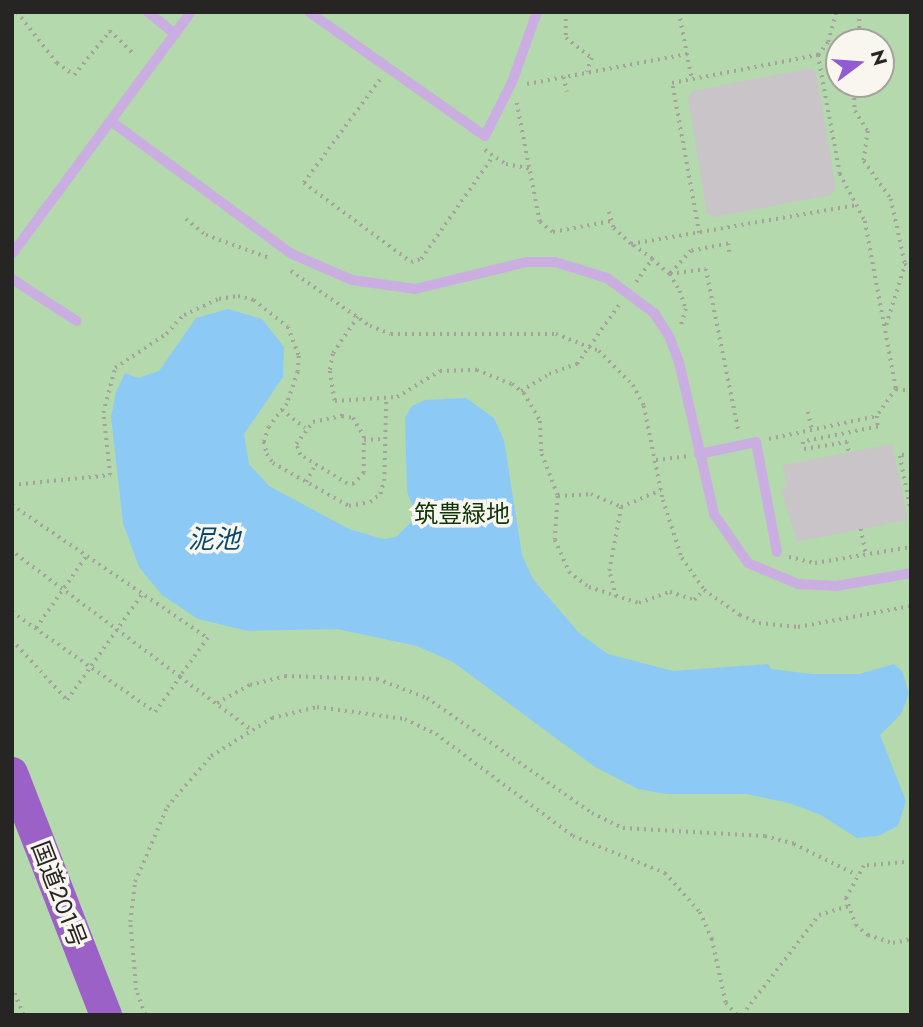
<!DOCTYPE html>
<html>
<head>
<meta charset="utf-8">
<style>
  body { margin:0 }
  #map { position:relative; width:923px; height:1027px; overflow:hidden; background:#f9f6f0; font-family:Jost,"Noto Sans JP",sans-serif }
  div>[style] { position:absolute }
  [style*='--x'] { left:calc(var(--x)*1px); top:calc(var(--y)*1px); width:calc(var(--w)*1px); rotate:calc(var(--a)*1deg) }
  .green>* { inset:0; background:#b4d9ac }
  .water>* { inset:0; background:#8ccaf5 }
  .building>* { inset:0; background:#c9c4c8 }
  .path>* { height:3.5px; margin-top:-1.75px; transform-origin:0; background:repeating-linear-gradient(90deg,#a5a29e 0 2px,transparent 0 7px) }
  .service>* { height:10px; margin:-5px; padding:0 5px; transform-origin:5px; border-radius:5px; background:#caaee1 }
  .trunk>* { height:32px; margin:-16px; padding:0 16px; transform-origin:16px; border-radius:16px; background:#9c61c6 }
  span { translate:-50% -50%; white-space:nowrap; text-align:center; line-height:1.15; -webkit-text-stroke:7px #f9f6f0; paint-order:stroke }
  .park-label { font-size:24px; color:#0f3406 }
  .street-label { font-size:24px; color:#272523 }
  .water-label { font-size:26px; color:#06496c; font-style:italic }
  .frame { position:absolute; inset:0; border:14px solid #272523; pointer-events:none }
  .north { position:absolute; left:825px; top:28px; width:70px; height:70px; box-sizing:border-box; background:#f9f6f0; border:2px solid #a5a29e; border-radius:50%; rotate:74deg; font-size:19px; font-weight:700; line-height:28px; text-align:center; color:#272523 }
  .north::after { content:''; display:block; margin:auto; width:24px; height:32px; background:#915bd3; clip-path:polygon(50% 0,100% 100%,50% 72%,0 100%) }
</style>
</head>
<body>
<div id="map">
  <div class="green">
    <div style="clip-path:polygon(evenodd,12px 12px,911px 12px,911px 1015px,12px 1015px,12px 12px,839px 42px,881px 42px,881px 84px,839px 84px,839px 42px)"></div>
  </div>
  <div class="water">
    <div style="clip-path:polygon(228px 309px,262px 319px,284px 347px,283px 377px,244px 434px,249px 464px,269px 486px,349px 529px,383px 539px,396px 537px,412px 521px,414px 508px,407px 492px,405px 417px,412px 406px,425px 400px,466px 398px,494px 418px,504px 440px,522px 555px,533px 579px,579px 633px,608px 654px,673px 671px,768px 664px,771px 669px,812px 674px,859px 674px,894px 664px,902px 671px,909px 693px,901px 714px,880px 735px,906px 801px,898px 826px,878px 836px,857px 838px,821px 815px,789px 803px,747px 794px,667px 794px,638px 789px,595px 767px,453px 662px,417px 646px,337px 629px,248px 631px,198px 619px,162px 595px,139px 567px,123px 523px,111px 417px,116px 392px,125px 373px,138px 378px,159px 371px,196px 318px)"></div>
  </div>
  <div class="building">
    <div style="clip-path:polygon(811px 68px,816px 72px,836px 189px,830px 195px,714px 217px,707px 214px,688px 97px,692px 91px)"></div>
    <div style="clip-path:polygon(892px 444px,908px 520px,797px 542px,781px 489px,787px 487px,783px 465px)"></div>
  </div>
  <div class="path">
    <div style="--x:17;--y:12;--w:65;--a:51.9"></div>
    <div style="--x:57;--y:63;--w:21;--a:35"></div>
    <div style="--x:74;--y:75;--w:57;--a:-50.7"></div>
    <div style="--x:110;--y:31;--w:35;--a:44"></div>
    <div style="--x:566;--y:12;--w:26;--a:90"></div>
    <div style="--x:566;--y:38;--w:33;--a:38"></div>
    <div style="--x:592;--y:58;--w:15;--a:110"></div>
    <div style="--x:679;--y:12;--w:68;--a:79"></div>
    <div style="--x:859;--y:42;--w:30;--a:-90"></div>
    <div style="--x:818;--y:55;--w:16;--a:-52"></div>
    <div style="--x:828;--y:42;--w:31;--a:-75"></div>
    <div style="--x:564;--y:77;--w:15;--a:79"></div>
    <div style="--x:380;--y:80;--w:128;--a:126.4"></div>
    <div style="--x:304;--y:183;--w:133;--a:36.4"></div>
    <div style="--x:411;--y:262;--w:10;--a:-17"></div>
    <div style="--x:421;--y:259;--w:126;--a:-55"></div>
    <div style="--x:527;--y:84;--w:163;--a:-10.6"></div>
    <div style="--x:854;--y:84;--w:27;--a:88"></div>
    <div style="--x:855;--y:111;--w:24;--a:57"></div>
    <div style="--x:868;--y:131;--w:30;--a:98"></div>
    <div style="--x:864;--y:161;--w:47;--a:54.6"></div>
    <div style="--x:891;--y:199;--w:66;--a:77.8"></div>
    <div style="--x:905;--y:264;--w:8;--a:40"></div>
    <div style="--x:517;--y:103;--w:121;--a:79.1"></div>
    <div style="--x:540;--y:222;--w:16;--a:38"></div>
    <div style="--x:553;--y:232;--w:59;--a:-10.7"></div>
    <div style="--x:485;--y:150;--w:25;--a:34"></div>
    <div style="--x:506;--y:164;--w:25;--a:11"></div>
    <div style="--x:609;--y:212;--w:17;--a:73"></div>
    <div style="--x:614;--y:228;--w:23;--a:43"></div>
    <div style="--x:186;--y:219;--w:26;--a:39"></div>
    <div style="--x:206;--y:235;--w:68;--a:19.8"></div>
    <div style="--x:699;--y:233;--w:152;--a:-100.2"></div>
    <div style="--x:672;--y:83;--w:149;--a:-10.9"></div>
    <div style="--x:818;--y:55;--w:121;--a:79.5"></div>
    <div style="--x:840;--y:174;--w:53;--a:62"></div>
    <div style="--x:865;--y:221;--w:171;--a:79.5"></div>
    <div style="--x:896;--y:389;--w:33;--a:125"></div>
    <div style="--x:877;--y:416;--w:11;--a:85"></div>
    <div style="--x:878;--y:427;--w:76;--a:168.7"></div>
    <div style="--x:803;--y:442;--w:7;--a:82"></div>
    <div style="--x:804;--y:449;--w:44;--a:-9.2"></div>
    <div style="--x:847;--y:442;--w:10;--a:79"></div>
    <div style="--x:729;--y:252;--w:8;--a:-97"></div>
    <div style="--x:728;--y:244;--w:38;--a:169"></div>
    <div style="--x:691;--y:251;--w:31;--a:132"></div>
    <div style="--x:670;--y:274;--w:36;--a:-8"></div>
    <div style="--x:706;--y:269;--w:166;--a:78.6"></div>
    <div style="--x:652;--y:259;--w:23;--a:40"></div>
    <div style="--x:670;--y:274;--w:20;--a:60"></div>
    <div style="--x:680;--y:291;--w:19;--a:72"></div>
    <div style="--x:686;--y:309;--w:19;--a:106"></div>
    <div style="--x:291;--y:271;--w:96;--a:34.8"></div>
    <div style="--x:370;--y:326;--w:22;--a:21"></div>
    <div style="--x:391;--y:334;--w:165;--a:0"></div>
    <div style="--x:556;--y:334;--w:46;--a:21.6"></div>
    <div style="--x:599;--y:351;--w:48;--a:45"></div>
    <div style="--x:633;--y:385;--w:24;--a:62"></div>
    <div style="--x:644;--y:406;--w:96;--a:78.6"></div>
    <div style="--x:663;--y:500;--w:61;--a:71.9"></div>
    <div style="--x:682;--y:558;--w:39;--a:55"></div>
    <div style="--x:704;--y:590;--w:44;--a:34.8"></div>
    <div style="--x:740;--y:615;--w:21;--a:23"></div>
    <div style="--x:759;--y:623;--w:39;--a:6"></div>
    <div style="--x:798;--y:627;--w:115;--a:-10.5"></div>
    <div style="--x:636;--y:282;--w:28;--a:-55"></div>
    <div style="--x:652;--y:259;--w:26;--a:-144"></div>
    <div style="--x:631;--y:244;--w:228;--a:-9.8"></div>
    <div style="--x:358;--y:317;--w:45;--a:124"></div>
    <div style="--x:333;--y:354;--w:17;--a:100"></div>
    <div style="--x:330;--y:371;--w:30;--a:81"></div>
    <div style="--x:335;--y:401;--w:62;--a:-3.7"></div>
    <div style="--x:397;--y:397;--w:50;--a:-31.2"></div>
    <div style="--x:440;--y:371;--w:37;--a:-2"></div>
    <div style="--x:477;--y:370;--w:38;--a:22"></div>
    <div style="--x:512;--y:384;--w:15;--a:37"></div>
    <div style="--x:524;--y:393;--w:32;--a:60"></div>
    <div style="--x:540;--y:421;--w:33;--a:87"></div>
    <div style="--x:542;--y:454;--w:45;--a:69.1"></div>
    <div style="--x:558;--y:496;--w:44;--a:93.9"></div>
    <div style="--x:555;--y:540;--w:35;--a:66"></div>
    <div style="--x:569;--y:572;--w:25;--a:37"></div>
    <div style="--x:589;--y:587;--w:52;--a:17.7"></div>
    <div style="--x:639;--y:603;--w:33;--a:-20"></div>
    <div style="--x:670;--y:592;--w:25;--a:18"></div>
    <div style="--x:694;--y:600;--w:14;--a:-45"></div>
    <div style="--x:886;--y:325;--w:64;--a:-72.7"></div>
    <div style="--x:896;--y:389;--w:15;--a:8"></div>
    <div style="--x:521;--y:391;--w:33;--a:-31"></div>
    <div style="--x:549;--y:374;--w:30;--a:-20"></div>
    <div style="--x:577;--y:364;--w:72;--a:-54.6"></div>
    <div style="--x:282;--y:410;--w:29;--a:38"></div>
    <div style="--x:808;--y:412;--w:18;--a:77"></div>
    <div style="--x:342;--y:416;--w:11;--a:10"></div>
    <div style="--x:353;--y:418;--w:21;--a:59"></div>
    <div style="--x:364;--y:436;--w:37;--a:90"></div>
    <div style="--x:364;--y:473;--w:15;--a:132"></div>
    <div style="--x:354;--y:484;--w:7;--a:180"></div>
    <div style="--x:347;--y:484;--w:55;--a:-148.3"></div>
    <div style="--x:300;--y:455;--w:12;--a:-110"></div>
    <div style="--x:296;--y:444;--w:28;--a:-52"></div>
    <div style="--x:313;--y:422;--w:30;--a:-12"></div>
    <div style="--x:769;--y:439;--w:110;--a:-12"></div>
    <div style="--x:364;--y:440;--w:21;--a:-3"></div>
    <div style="--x:911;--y:454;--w:11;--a:170"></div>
    <div style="--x:900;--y:456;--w:56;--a:78.7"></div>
    <div style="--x:656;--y:460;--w:31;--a:-7"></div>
    <div style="--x:306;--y:482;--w:21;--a:-61"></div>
    <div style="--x:12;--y:485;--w:99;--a:-5.8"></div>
    <div style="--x:110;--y:475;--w:62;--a:-96.4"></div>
    <div style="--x:103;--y:413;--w:47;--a:-75.1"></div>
    <div style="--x:115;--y:368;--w:61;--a:-33.7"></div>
    <div style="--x:166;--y:334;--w:26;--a:-47"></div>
    <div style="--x:184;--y:315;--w:38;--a:-25"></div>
    <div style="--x:219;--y:299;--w:19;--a:-9"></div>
    <div style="--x:238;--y:296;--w:16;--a:14"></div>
    <div style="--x:254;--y:300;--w:43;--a:38.5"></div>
    <div style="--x:288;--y:327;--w:31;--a:69"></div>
    <div style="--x:299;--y:356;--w:16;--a:94"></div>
    <div style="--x:298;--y:372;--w:34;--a:109"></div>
    <div style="--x:287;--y:404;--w:29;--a:128"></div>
    <div style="--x:269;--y:427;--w:16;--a:108"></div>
    <div style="--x:264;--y:442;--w:12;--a:76"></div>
    <div style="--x:267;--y:454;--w:11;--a:56"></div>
    <div style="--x:273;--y:463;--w:87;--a:29.5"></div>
    <div style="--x:349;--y:506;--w:21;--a:-11"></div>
    <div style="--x:370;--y:502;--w:13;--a:-39"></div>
    <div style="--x:380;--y:494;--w:14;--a:-73"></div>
    <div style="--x:384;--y:481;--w:83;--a:-88.6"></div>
    <div style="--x:558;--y:496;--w:33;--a:-3"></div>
    <div style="--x:591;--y:494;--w:33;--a:23"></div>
    <div style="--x:621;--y:507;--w:43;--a:-23"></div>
    <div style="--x:12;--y:505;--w:237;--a:34.2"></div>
    <div style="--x:208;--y:638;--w:48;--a:125.7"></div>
    <div style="--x:180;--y:677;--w:209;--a:-143.3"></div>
    <div style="--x:861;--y:529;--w:26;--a:79"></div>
    <div style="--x:789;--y:557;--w:27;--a:13"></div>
    <div style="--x:815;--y:563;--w:97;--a:-9.5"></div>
    <div style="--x:616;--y:597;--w:27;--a:-105"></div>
    <div style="--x:609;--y:571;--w:65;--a:-79.4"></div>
    <div style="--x:12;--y:612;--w:174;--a:35"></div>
    <div style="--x:155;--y:712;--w:43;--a:-54.5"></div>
    <div style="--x:180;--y:677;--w:89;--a:36.4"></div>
    <div style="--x:36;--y:628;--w:89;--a:-55.1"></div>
    <div style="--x:12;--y:640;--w:81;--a:47.5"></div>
    <div style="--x:67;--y:700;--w:130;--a:-54.7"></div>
    <div style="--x:217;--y:703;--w:38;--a:-29"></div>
    <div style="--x:250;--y:685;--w:36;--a:-14"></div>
    <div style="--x:285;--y:676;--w:92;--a:1.9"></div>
    <div style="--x:377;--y:679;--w:53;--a:20.8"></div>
    <div style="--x:427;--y:698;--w:201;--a:34.9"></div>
    <div style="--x:592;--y:813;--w:34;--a:26"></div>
    <div style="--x:623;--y:828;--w:142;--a:3.2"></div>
    <div style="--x:765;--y:836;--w:30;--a:15"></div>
    <div style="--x:794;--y:844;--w:70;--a:26.2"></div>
    <div style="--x:911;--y:862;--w:47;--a:175.1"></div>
    <div style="--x:864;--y:866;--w:37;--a:119"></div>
    <div style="--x:846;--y:898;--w:29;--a:70"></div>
    <div style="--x:856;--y:925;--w:16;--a:40"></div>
    <div style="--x:868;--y:935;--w:26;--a:18"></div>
    <div style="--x:893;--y:943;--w:18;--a:-13"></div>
    <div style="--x:12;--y:987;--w:30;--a:67"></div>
    <div style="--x:145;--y:1015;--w:27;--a:-110"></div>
    <div style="--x:136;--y:990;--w:68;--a:-95"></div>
    <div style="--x:130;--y:922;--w:40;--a:-82.9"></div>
    <div style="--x:135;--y:882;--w:82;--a:-66.9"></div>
    <div style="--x:167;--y:807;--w:67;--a:-49.2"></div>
    <div style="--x:211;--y:756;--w:72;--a:-31.9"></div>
    <div style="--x:272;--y:718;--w:46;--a:-13.7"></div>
    <div style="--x:317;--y:707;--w:89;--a:7.8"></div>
    <div style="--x:405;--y:719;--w:34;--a:26"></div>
    <div style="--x:436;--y:734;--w:171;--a:36.7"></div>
    <div style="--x:573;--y:836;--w:99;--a:21.9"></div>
    <div style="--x:665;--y:873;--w:52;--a:48.1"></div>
    <div style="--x:700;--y:912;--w:30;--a:66"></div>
    <div style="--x:712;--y:939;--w:66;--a:77.7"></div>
    <div style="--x:726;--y:1003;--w:16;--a:47"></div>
    <div style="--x:742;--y:1015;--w:126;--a:-52.4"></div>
    <div style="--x:819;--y:915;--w:30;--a:-17"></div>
  </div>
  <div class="service">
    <div style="--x:148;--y:12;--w:35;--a:39"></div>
    <div style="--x:309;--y:12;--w:215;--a:35.2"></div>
    <div style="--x:485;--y:136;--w:60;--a:-63.4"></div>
    <div style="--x:512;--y:82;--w:74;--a:-70.3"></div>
    <div style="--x:112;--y:122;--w:223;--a:36.3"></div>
    <div style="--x:292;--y:254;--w:65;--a:23.4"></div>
    <div style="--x:352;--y:280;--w:64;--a:8.1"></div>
    <div style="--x:415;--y:289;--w:115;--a:-13.6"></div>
    <div style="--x:527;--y:262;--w:28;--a:0"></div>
    <div style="--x:555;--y:262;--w:54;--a:17.1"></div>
    <div style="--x:607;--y:278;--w:59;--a:36.7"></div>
    <div style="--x:654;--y:313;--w:27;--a:57"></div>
    <div style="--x:669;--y:336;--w:28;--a:69"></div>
    <div style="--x:679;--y:362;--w:156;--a:77"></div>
    <div style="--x:714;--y:514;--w:60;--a:55.2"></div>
    <div style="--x:748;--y:563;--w:54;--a:22.8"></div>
    <div style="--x:798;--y:584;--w:38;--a:3"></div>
    <div style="--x:836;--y:586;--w:76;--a:-9.8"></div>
    <div style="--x:12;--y:254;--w:301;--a:-53.5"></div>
    <div style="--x:12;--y:279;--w:77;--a:32.9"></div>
    <div style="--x:699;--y:454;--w:58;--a:-11.9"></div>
    <div style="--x:756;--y:442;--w:112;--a:79.2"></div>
  </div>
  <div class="trunk">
    <div style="--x:12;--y:773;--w:260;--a:68.8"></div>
  </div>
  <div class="park-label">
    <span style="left:462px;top:514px">筑豊緑地</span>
  </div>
  <div class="street-label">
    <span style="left:59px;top:894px;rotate:69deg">国道201号</span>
  </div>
  <div class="water-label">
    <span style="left:214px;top:540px">泥池</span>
  </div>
  <div class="frame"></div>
  <div class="north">N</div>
</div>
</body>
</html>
